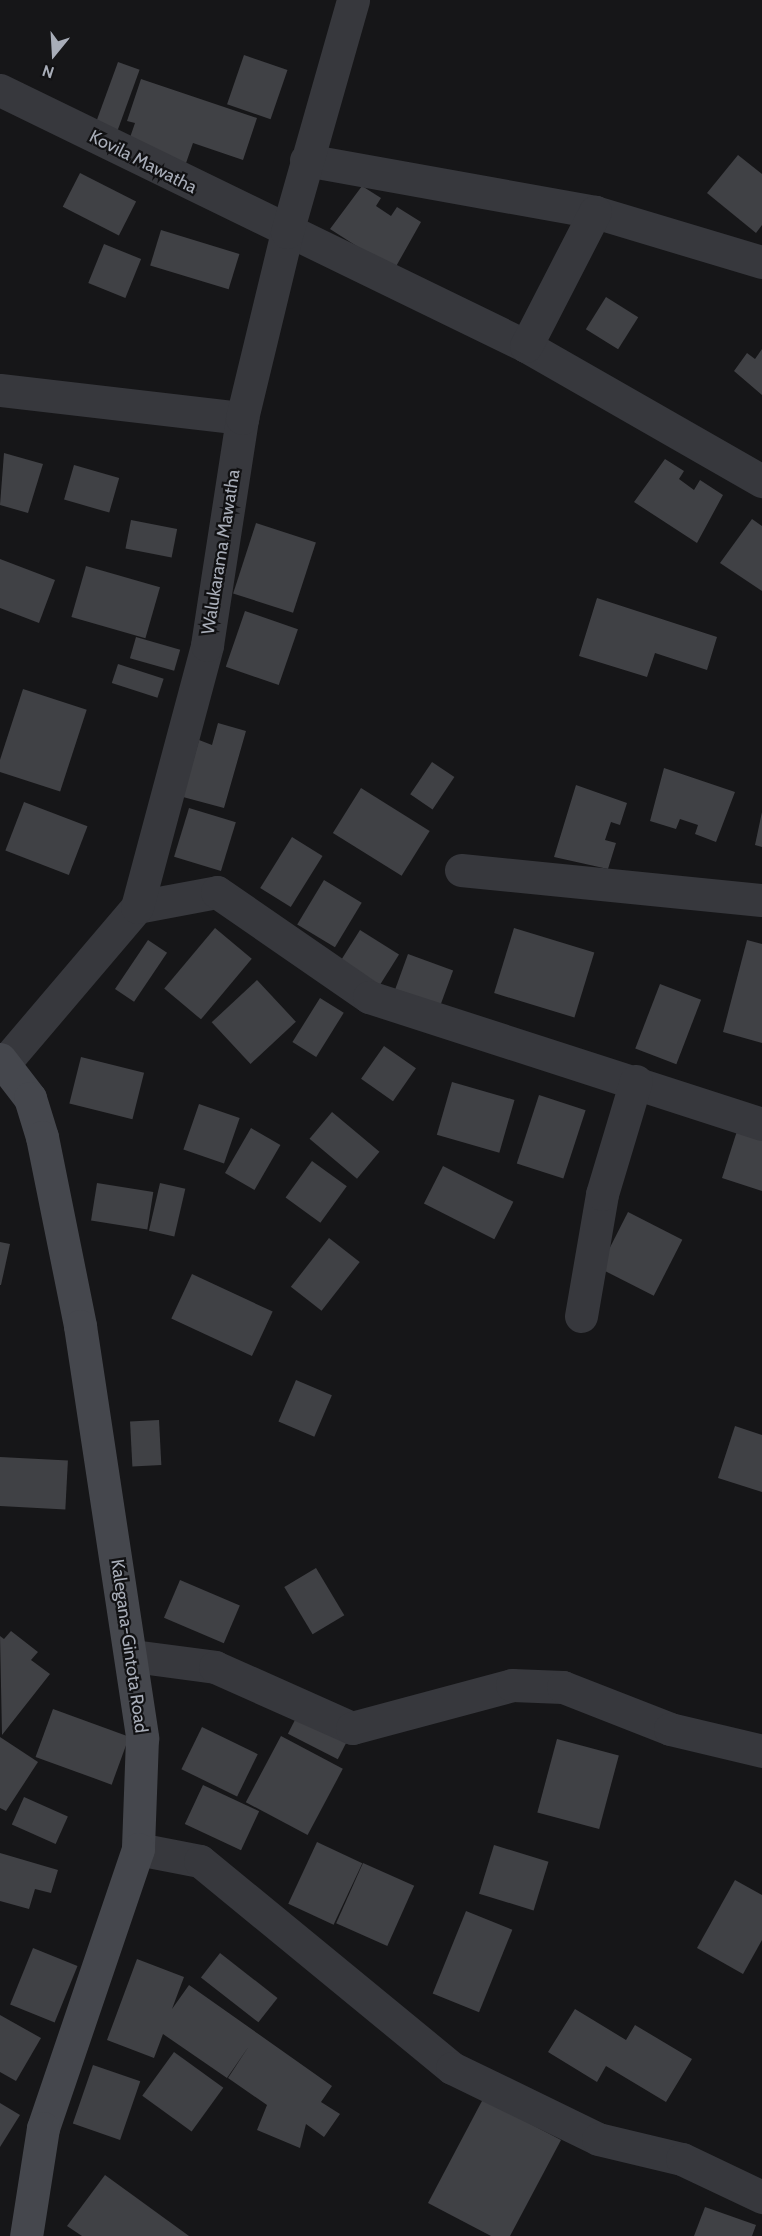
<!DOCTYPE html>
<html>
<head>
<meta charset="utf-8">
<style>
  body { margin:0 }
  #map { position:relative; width:762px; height:2236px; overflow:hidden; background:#161618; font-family:Cabin,sans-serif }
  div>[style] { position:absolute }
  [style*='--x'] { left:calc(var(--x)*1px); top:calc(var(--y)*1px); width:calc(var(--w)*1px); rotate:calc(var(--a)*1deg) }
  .building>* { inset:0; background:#404145; transform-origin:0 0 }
  .street>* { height:33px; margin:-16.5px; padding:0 16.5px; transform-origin:16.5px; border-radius:16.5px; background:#37383d }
  .secondary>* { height:33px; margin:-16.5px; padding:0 16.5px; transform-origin:16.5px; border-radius:16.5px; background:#45474d }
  span { translate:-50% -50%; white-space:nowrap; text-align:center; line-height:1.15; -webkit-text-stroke:4.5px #111113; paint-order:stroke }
  .street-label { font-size:18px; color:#a8adb8 }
  .north { position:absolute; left:24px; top:24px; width:60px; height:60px; -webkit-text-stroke:4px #111113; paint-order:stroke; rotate:198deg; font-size:16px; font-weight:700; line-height:24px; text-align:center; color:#a8adb8 }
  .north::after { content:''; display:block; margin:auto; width:21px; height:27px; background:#a8adb8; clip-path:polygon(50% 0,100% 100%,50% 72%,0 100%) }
</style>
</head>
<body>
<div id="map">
  <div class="building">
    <div style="left:244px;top:55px;width:46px;height:52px;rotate:19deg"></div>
    <div style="left:118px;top:62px;width:23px;height:73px;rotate:20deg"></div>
    <div style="clip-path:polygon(141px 79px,257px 118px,243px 160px,193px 143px,185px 166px,127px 146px,135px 123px,127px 121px)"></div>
    <div style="clip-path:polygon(738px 155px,762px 174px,762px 225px,756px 233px,707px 193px)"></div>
    <div style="left:80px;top:173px;width:63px;height:38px;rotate:27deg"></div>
    <div style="clip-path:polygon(362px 186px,381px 198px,376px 206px,391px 216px,397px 207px,421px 222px,394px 270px,330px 229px)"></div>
    <div style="left:161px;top:230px;width:82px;height:37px;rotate:17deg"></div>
    <div style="left:104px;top:244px;width:40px;height:42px;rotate:22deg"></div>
    <div style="left:606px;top:297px;width:38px;height:38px;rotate:32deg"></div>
    <div style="clip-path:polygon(762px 349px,762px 395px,734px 371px,747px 353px,755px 359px)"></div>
    <div style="clip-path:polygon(4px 453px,43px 464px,28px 513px,0 505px)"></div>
    <div style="clip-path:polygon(665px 459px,684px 471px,679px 479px,694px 490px,700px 480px,723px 495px,697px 543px,634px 502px)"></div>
    <div style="left:74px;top:465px;width:47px;height:36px;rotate:16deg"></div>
    <div style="clip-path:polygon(752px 519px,762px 526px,762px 591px,720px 563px)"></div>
    <div style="left:131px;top:520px;width:47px;height:29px;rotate:11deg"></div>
    <div style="left:256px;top:523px;width:63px;height:74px;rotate:18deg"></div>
    <div style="clip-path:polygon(0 559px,55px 580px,39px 623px,0 608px)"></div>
    <div style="left:86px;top:566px;width:77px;height:53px;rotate:16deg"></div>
    <div style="clip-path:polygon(597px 598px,717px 637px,707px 670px,655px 653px,647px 677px,579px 656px)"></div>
    <div style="left:245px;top:611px;width:56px;height:59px;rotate:19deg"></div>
    <div style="left:136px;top:637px;width:46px;height:22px;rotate:16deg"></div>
    <div style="left:118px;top:664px;width:48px;height:20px;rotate:18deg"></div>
    <div style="left:23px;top:689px;width:67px;height:86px;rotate:18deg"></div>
    <div style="clip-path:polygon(218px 723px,246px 731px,224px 808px,183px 797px,199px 740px,212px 745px)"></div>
    <div style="left:432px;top:762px;width:27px;height:39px;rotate:34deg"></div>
    <div style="clip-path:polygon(664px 768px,735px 792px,716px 842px,695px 834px,698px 825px,680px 819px,676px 829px,650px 821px)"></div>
    <div style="clip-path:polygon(576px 785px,627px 803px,620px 825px,611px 822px,605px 840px,616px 843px,608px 869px,554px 857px)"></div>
    <div style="left:361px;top:788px;width:81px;height:53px;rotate:32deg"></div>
    <div style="left:24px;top:802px;width:68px;height:52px;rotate:21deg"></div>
    <div style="left:189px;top:808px;width:49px;height:51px;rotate:17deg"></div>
    <div style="clip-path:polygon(762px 812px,762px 847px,755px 845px)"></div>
    <div style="left:292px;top:837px;width:36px;height:60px;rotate:32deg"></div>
    <div style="left:324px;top:880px;width:44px;height:52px;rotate:31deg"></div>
    <div style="left:215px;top:928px;width:48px;height:79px;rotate:40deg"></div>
    <div style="left:514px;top:928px;width:84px;height:68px;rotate:17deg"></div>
    <div style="left:360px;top:930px;width:46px;height:42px;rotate:32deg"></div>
    <div style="left:148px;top:940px;width:23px;height:59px;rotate:34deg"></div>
    <div style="clip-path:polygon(747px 940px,762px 944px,762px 1043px,723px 1032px)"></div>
    <div style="left:408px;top:954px;width:48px;height:39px;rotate:20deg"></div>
    <div style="left:257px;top:980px;width:57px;height:62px;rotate:47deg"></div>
    <div style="left:660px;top:984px;width:44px;height:69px;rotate:21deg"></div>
    <div style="left:320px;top:998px;width:28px;height:52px;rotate:32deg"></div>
    <div style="left:384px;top:1046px;width:39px;height:40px;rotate:35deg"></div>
    <div style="left:81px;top:1057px;width:65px;height:48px;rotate:14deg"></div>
    <div style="left:452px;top:1082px;width:65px;height:55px;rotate:16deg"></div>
    <div style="left:539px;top:1095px;width:49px;height:72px;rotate:18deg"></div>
    <div style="left:199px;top:1104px;width:43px;height:48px;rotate:19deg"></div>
    <div style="left:332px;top:1112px;width:62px;height:35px;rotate:40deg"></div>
    <div style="left:251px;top:1128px;width:34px;height:52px;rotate:30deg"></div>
    <div style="clip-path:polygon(737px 1131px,762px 1139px,762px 1191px,722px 1178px)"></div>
    <div style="left:312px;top:1161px;width:43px;height:45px;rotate:36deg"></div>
    <div style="left:443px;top:1166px;width:79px;height:42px;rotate:27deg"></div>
    <div style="left:97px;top:1183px;width:57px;height:38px;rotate:9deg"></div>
    <div style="left:160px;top:1183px;width:26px;height:49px;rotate:13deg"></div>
    <div style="left:628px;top:1212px;width:61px;height:63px;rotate:27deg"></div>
    <div style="left:329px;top:1238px;width:39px;height:62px;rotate:38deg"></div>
    <div style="clip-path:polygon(0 1242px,10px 1244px,1px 1285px,0 1285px)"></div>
    <div style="left:192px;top:1274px;width:89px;height:49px;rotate:25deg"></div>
    <div style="left:296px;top:1380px;width:39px;height:45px;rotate:23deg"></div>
    <div style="left:159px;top:1420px;width:45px;height:29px;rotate:87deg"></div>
    <div style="clip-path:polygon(735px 1426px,762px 1435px,762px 1492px,718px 1478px)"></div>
    <div style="left:0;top:1457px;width:68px;height:49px;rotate:3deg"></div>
    <div style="left:316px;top:1568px;width:55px;height:37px;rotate:59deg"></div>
    <div style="left:180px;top:1580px;width:65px;height:41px;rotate:23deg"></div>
    <div style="clip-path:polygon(11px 1631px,38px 1652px,31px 1660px,50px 1674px,2px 1735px,0 1636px,4px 1639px)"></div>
    <div style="left:53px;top:1709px;width:81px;height:51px;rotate:20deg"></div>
    <div style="left:297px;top:1716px;width:56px;height:20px;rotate:27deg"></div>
    <div style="left:202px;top:1727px;width:62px;height:47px;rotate:26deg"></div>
    <div style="left:281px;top:1736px;width:70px;height:75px;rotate:28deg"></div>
    <div style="clip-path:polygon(0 1737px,38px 1762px,6px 1811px,0 1808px)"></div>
    <div style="left:557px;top:1739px;width:64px;height:76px;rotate:15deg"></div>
    <div style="left:203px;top:1785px;width:62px;height:43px;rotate:25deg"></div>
    <div style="left:24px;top:1797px;width:48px;height:30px;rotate:24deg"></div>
    <div style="left:317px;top:1842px;width:50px;height:68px;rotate:25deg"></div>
    <div style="left:494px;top:1845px;width:57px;height:51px;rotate:17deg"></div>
    <div style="clip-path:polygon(0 1853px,58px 1870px,51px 1893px,35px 1889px,29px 1909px,0 1901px)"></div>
    <div style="left:363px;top:1863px;width:56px;height:66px;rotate:24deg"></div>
    <div style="clip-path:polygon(735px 1880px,762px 1895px,762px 1940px,743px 1974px,697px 1948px)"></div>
    <div style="left:466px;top:1911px;width:50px;height:89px;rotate:22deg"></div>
    <div style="left:33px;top:1948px;width:48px;height:61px;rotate:22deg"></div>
    <div style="left:220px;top:1953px;width:73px;height:31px;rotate:38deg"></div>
    <div style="clip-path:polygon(137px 1959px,184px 1977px,172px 2009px,189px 1985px,332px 2086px,321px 2102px,340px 2114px,324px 2137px,306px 2124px,300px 2148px,257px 2130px,267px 2105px,228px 2078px,249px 2046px,227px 2078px,163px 2034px,154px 2058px,107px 2040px)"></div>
    <div style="clip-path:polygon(575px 2009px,626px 2040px,635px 2025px,692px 2059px,666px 2102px,606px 2066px,597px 2082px,548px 2052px)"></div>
    <div style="clip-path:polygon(0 2015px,41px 2038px,16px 2081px,0 2072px)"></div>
    <div style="left:174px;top:2052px;width:61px;height:54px;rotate:36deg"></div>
    <div style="left:93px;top:2065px;width:50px;height:62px;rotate:19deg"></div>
    <div style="clip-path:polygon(483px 2099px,561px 2140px,510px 2236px,491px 2236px,428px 2203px)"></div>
    <div style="clip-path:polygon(0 2103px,20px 2115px,0 2147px)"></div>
    <div style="clip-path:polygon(105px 2175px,189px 2236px,82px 2236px,67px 2226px)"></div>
    <div style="clip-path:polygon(705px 2207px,756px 2225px,752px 2236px,694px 2236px)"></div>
  </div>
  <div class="street">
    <div style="--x:0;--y:90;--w:585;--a:25.95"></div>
    <div style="--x:526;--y:346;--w:272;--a:29.8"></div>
    <div style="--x:306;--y:160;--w:294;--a:10.2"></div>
    <div style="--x:595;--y:212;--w:174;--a:16.7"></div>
    <div style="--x:526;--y:346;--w:151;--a:-62.8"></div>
    <div style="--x:0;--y:390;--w:244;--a:6.6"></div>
    <div style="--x:461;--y:870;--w:302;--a:5.7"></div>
    <div style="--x:137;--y:907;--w:81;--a:-10.6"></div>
    <div style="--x:217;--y:892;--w:185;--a:34.6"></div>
    <div style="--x:369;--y:997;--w:413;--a:17.9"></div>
    <div style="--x:6;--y:1061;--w:202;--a:-49.6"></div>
    <div style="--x:137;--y:907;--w:271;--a:-75"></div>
    <div style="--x:207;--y:645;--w:230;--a:-81.2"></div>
    <div style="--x:242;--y:418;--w:191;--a:-76.4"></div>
    <div style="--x:287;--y:232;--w:241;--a:-74.1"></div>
    <div style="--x:581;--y:1316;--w:124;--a:-80.2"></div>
    <div style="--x:602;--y:1194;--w:118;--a:-73.3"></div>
    <div style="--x:133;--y:1656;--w:83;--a:7.6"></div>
    <div style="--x:215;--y:1667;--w:150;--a:24"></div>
    <div style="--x:352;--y:1728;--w:166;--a:-15"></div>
    <div style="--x:512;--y:1685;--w:51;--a:2.2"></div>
    <div style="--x:563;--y:1687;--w:115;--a:21.4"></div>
    <div style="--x:670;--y:1729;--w:95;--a:13.4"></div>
    <div style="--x:138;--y:1849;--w:63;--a:11"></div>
    <div style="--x:200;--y:1861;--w:326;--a:39.4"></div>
    <div style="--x:452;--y:2068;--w:162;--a:25.9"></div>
    <div style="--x:598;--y:2139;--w:86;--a:13.4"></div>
    <div style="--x:682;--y:2159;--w:89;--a:25.4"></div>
  </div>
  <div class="secondary">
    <div style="--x:0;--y:1059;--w:49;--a:52.4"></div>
    <div style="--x:30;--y:1098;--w:41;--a:72.9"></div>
    <div style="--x:42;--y:1137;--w:193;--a:78.6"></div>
    <div style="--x:80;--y:1326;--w:417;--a:81.4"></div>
    <div style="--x:142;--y:1738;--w:111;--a:92.1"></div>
    <div style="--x:138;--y:1849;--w:295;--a:108.8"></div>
    <div style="--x:43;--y:2128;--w:109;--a:98.9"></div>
  </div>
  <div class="street-label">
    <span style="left:143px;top:162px;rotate:27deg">Kovila Mawatha</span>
    <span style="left:221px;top:552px;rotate:-81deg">Walukarama Mawatha</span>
    <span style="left:129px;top:1646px;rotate:82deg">Kalegana-Gintota Road</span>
  </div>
  <div class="north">N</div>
</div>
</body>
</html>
